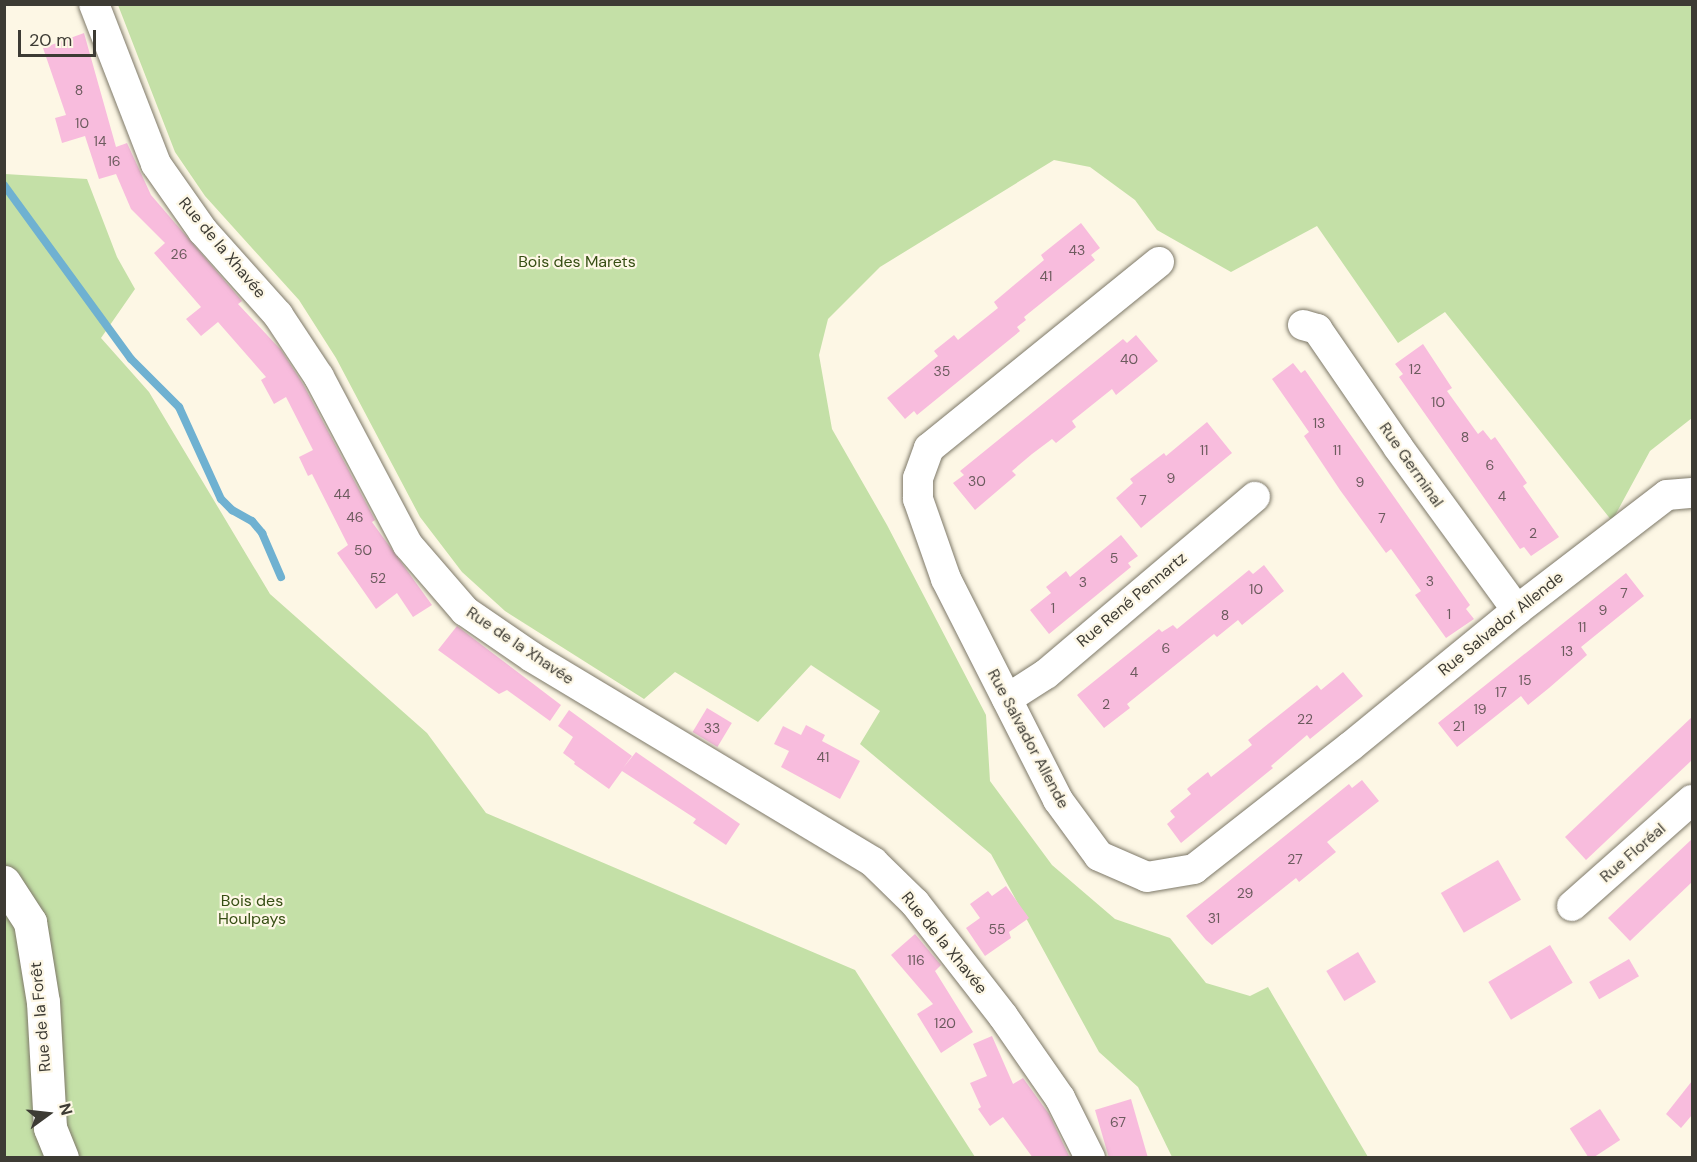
<!DOCTYPE html>
<html>
<head>
<meta charset="utf-8">
<style>
  body { margin:0 }
  #map { position:relative; width:1697px; height:1162px; overflow:hidden; background:#fdf7e5; font-family:"DM Sans",sans-serif }
  div>[style] { position:absolute }
  [style*='--x'] { left:calc(var(--x)*1px); top:calc(var(--y)*1px); width:calc(var(--w)*1px); rotate:calc(var(--a)*1deg) }
  .green>* { inset:0; background:#c4e0a7 }
  .stream>* { height:8px; margin:-4px; padding:0 4px; transform-origin:4px; border-radius:4px; background:#6fb1d1 }
  .building>* { inset:0; background:#f8bcdd; transform-origin:0 0 }
  .roads { filter:drop-shadow(0 0 2px #7e7969) drop-shadow(0 0 2px #7e7969) }
  .minor>* { height:30px; margin:-15px; padding:0 15px; transform-origin:15px; border-radius:15px; background:#fff }
  .major>* { height:33px; margin:-16.5px; padding:0 16.5px; transform-origin:16.5px; border-radius:16.5px; background:#fff }
  span { translate:-50% -50%; white-space:nowrap; text-align:center; line-height:1.15; -webkit-text-stroke:4.5px #fdf7e5; paint-order:stroke }
  .number-label { font-size:14px; color:#6c5b5e }
  .number-label span { -webkit-text-stroke-width:0 }
  .street-label { font-size:16px; color:#3d3b34 }
  .park-label { font-size:16px; color:#374f14 }
  .frame { position:absolute; inset:0; border:6px solid #3d3b34; pointer-events:none }
  .north { position:absolute; left:18px; top:1084px; width:60px; height:60px; -webkit-text-stroke:4px #fdf7e5; paint-order:stroke; rotate:75deg; font-size:16px; font-weight:700; line-height:24px; text-align:center; color:#3d3b34 }
  .north::after { content:''; display:block; margin:auto; width:21px; height:27px; background:#3d3b34; clip-path:polygon(50% 0,100% 100%,50% 72%,0 100%) }
  .scale { position:absolute; left:18px; top:30px; width:78px; height:27px; box-sizing:border-box; border:3px solid #3d3b34; border-top:0; padding-left:8px; font-size:18px; line-height:21px; white-space:nowrap; color:#3d3b34; -webkit-text-stroke:4px #fdf7e5; paint-order:stroke }
</style>
</head>
<body>
<div id="map">
  <div class="green">
    <div style="clip-path:polygon(118px 5px,1692px 5px,1692px 418px,1650px 451px,1612px 521px,1445px 312px,1398px 343px,1317px 226px,1231px 272px,1157px 230px,1135px 200px,1090px 167px,1054px 160px,880px 267px,828px 319px,819px 355px,832px 429px,887px 525px,986px 715px,990px 781px,1052px 865px,1115px 919px,1170px 938px,1206px 983px,1250px 996px,1268px 987px,1368px 1157px,1172px 1157px,1138px 1087px,1099px 1052px,991px 854px,860px 744px,880px 711px,811px 665px,758px 722px,675px 672px,644px 699px,505px 611px,462px 572px,420px 517px,336px 358px,299px 300px,205px 196px,175px 152px)"></div>
    <div style="clip-path:polygon(5px 174px,87px 179px,117px 257px,135px 289px,101px 338px,149px 392px,270px 594px,427px 733px,486px 813px,855px 970px,975px 1157px,5px 1158px)"></div>
  </div>
  <div class="stream">
    <div style="--x:4;--y:185;--w:215;--a:53.9"></div>
    <div style="--x:131;--y:359;--w:68;--a:45"></div>
    <div style="--x:179;--y:407;--w:101;--a:65.5"></div>
    <div style="--x:221;--y:499;--w:16;--a:45"></div>
    <div style="--x:232;--y:510;--w:23;--a:29"></div>
    <div style="--x:252;--y:521;--w:16;--a:50"></div>
    <div style="--x:262;--y:533;--w:48;--a:66.6"></div>
  </div>
  <div class="building">
    <div style="clip-path:polygon(84px 33px,116px 147px,127px 143px,151px 195px,242px 301px,238px 304px,281px 350px,303px 384px,375px 520px,372px 522px,432px 605px,413px 617px,397px 593px,376px 609px,337px 553px,348px 545px,312px 474px,308px 476px,299px 457px,313px 450px,286px 397px,274px 404px,261px 380px,266px 377px,218px 322px,201px 336px,186px 319px,201px 307px,154px 253px,165px 243px,131px 209px,116px 174px,99px 179px,85px 136px,62px 143px,55px 118px,66px 115px,43px 48px)"></div>
    <div style="clip-path:polygon(1081px 223px,1100px 248px,1091px 255px,1095px 260px,1024px 317px,1026px 320px,1017px 327px,1020px 331px,917px 415px,914px 411px,905px 419px,887px 398px,938px 356px,934px 351px,954px 335px,958px 340px,998px 308px,994px 302px,1044px 260px,1041px 255px)"></div>
    <div style="clip-path:polygon(1136px 335px,1158px 361px,1116px 395px,1112px 389px,1072px 421px,1076px 427px,1056px 443px,1052px 439px,1032px 454px,1012px 471px,1016px 475px,975px 510px,953px 483px,964px 475px,960px 471px,1123px 339px,1127px 343px)"></div>
    <div style="clip-path:polygon(1423px 344px,1452px 388px,1447px 391px,1478px 434px,1483px 430px,1491px 440px,1495px 437px,1527px 483px,1523px 486px,1559px 537px,1531px 556px,1524px 547px,1520px 549px,1399px 377px,1403px 374px,1395px 364px)"></div>
    <div style="clip-path:polygon(1293px 363px,1301px 373px,1305px 370px,1470px 605px,1466px 609px,1474px 619px,1446px 638px,1415px 595px,1421px 591px,1391px 549px,1386px 553px,1340px 490px,1304px 436px,1309px 432px,1272px 379px)"></div>
    <div style="clip-path:polygon(1207px 422px,1232px 453px,1141px 528px,1116px 498px,1133px 483px,1130px 479px,1164px 453px,1166px 456px)"></div>
    <div style="clip-path:polygon(1121px 535px,1138px 556px,1128px 563px,1131px 567px,1049px 634px,1030px 610px,1051px 593px,1046px 587px,1066px 571px,1070px 577px)"></div>
    <div style="clip-path:polygon(1264px 565px,1284px 591px,1242px 625px,1238px 620px,1217px 637px,1214px 634px,1127px 704px,1130px 708px,1104px 728px,1077px 695px,1159px 629px,1162px 632px,1173px 625px,1177px 629px,1249px 570px,1253px 574px)"></div>
    <div style="clip-path:polygon(1626px 573px,1644px 596px,1581px 647px,1587px 655px,1549px 688px,1528px 705px,1521px 696px,1457px 747px,1438px 723px)"></div>
    <div style="clip-path:polygon(457px 626px,561px 705px,550px 721px,507px 690px,499px 694px,438px 650px)"></div>
    <div style="clip-path:polygon(1343px 672px,1363px 696px,1310px 739px,1307px 735px,1271px 766px,1273px 768px,1181px 843px,1167px 824px,1175px 817px,1170px 811px,1191px 794px,1187px 789px,1189px 787px,1208px 772px,1211px 777px,1252px 745px,1248px 740px,1317px 685px,1321px 690px)"></div>
    <div style="left:707px;top:708px;width:29px;height:28px;rotate:31deg"></div>
    <div style="clip-path:polygon(569px 710px,632px 756px,623px 768px,636px 752px,740px 824px,726px 845px,693px 823px,696px 819px,622px 771px,609px 789px,574px 764px,575px 762px,563px 753px,573px 737px,558px 726px)"></div>
    <div style="clip-path:polygon(1692px 717px,1692px 760px,1586px 860px,1565px 837px)"></div>
    <div style="clip-path:polygon(806px 725px,825px 735px,822px 741px,860px 761px,840px 799px,781px 767px,789px 751px,774px 744px,783px 726px,801px 735px)"></div>
    <div style="clip-path:polygon(1362px 780px,1379px 801px,1327px 842px,1336px 852px,1299px 882px,1296px 878px,1212px 945px,1206px 940px,1186px 916px,1349px 784px,1352px 788px)"></div>
    <div style="clip-path:polygon(1692px 839px,1692px 882px,1630px 941px,1608px 918px)"></div>
    <div style="left:1498px;top:860px;width:46px;height:66px;rotate:60deg"></div>
    <div style="clip-path:polygon(1006px 886px,1029px 918px,1009px 932px,1011px 938px,985px 956px,966px 928px,980px 918px,970px 904px,988px 891px,992px 896px)"></div>
    <div style="clip-path:polygon(915px 934px,941px 965px,935px 971px,973px 1032px,941px 1053px,917px 1014px,933px 1004px,891px 955px)"></div>
    <div style="left:1550px;top:945px;width:44px;height:72px;rotate:59deg"></div>
    <div style="left:1358px;top:952px;width:35px;height:37px;rotate:59deg"></div>
    <div style="left:1629px;top:959px;width:20px;height:46px;rotate:60deg"></div>
    <div style="clip-path:polygon(992px 1036px,1013px 1084px,1023px 1078px,1049px 1114px,1070px 1158px,1033px 1158px,1003px 1117px,990px 1126px,978px 1109px,981px 1107px,970px 1083px,987px 1076px,973px 1044px)"></div>
    <div style="clip-path:polygon(1692px 1081px,1692px 1115px,1681px 1128px,1666px 1114px)"></div>
    <div style="clip-path:polygon(1131px 1099px,1148px 1158px,1109px 1158px,1095px 1110px)"></div>
    <div style="left:1600px;top:1109px;width:37px;height:36px;rotate:57deg"></div>
  </div>
  <div class="roads">
    <div class="minor">
      <div style="--x:94;--y:4;--w:172;--a:68.8"></div>
      <div style="--x:156;--y:164;--w:82;--a:55"></div>
      <div style="--x:203;--y:231;--w:113;--a:48.2"></div>
      <div style="--x:278;--y:315;--w:74;--a:56.5"></div>
      <div style="--x:319;--y:377;--w:190;--a:62.1"></div>
      <div style="--x:408;--y:545;--w:87;--a:49.2"></div>
      <div style="--x:465;--y:611;--w:81;--a:34.5"></div>
      <div style="--x:532;--y:657;--w:398;--a:31"></div>
      <div style="--x:873;--y:862;--w:59;--a:44.3"></div>
      <div style="--x:915;--y:903;--w:143;--a:52.1"></div>
      <div style="--x:1003;--y:1016;--w:100;--a:55.2"></div>
      <div style="--x:1060;--y:1098;--w:67;--a:63.4"></div>
      <div style="--x:1159;--y:262;--w:296;--a:141"></div>
      <div style="--x:929;--y:448;--w:32;--a:110"></div>
      <div style="--x:918;--y:478;--w:21;--a:90"></div>
      <div style="--x:918;--y:499;--w:85;--a:70.7"></div>
      <div style="--x:946;--y:579;--w:248;--a:63.1"></div>
      <div style="--x:1058;--y:800;--w:69;--a:53.8"></div>
      <div style="--x:1099;--y:856;--w:52;--a:23.6"></div>
      <div style="--x:1147;--y:877;--w:48;--a:-9.7"></div>
      <div style="--x:1194;--y:869;--w:199;--a:-38.1"></div>
      <div style="--x:1351;--y:746;--w:215;--a:-39.3"></div>
      <div style="--x:1517;--y:610;--w:189;--a:-37.5"></div>
      <div style="--x:1667;--y:495;--w:25;--a:-5"></div>
      <div style="--x:1303;--y:325;--w:15;--a:16"></div>
      <div style="--x:1317;--y:329;--w:143;--a:55.5"></div>
      <div style="--x:1398;--y:447;--w:202;--a:53.9"></div>
      <div style="--x:1007;--y:699;--w:46;--a:-32.7"></div>
      <div style="--x:1046;--y:674;--w:274;--a:-40.3"></div>
      <div style="--x:1572;--y:906;--w:160;--a:-41.5"></div>
    </div>
    <div class="major">
      <div style="--x:4;--y:882;--w:48;--a:57"></div>
      <div style="--x:30;--y:922;--w:81;--a:80.8"></div>
      <div style="--x:43;--y:1002;--w:126;--a:86.8"></div>
      <div style="--x:50;--y:1128;--w:32;--a:68"></div>
    </div>
  </div>
  <div class="number-label">
    <span style="left:79px;top:90px">8</span>
    <span style="left:82px;top:123px">10</span>
    <span style="left:100px;top:141px">14</span>
    <span style="left:114px;top:161px">16</span>
    <span style="left:1077px;top:250px">43</span>
    <span style="left:179px;top:254px">26</span>
    <span style="left:1046px;top:276px">41</span>
    <span style="left:1129px;top:359px">40</span>
    <span style="left:1415px;top:369px">12</span>
    <span style="left:942px;top:371px">35</span>
    <span style="left:1438px;top:402px">10</span>
    <span style="left:1319px;top:423px">13</span>
    <span style="left:1465px;top:437px">8</span>
    <span style="left:1204px;top:450px">11</span>
    <span style="left:1337px;top:450px">11</span>
    <span style="left:1490px;top:465px">6</span>
    <span style="left:1171px;top:478px">9</span>
    <span style="left:977px;top:481px">30</span>
    <span style="left:1360px;top:482px">9</span>
    <span style="left:342px;top:494px">44</span>
    <span style="left:1502px;top:496px">4</span>
    <span style="left:1143px;top:500px">7</span>
    <span style="left:355px;top:517px">46</span>
    <span style="left:1382px;top:518px">7</span>
    <span style="left:1533px;top:533px">2</span>
    <span style="left:363px;top:550px">50</span>
    <span style="left:1114px;top:558px">5</span>
    <span style="left:378px;top:578px">52</span>
    <span style="left:1430px;top:581px">3</span>
    <span style="left:1083px;top:582px">3</span>
    <span style="left:1256px;top:589px">10</span>
    <span style="left:1624px;top:593px">7</span>
    <span style="left:1053px;top:608px">1</span>
    <span style="left:1603px;top:610px">9</span>
    <span style="left:1449px;top:614px">1</span>
    <span style="left:1225px;top:615px">8</span>
    <span style="left:1582px;top:627px">11</span>
    <span style="left:1166px;top:648px">6</span>
    <span style="left:1567px;top:651px">13</span>
    <span style="left:1134px;top:672px">4</span>
    <span style="left:1525px;top:680px">15</span>
    <span style="left:1501px;top:692px">17</span>
    <span style="left:1106px;top:704px">2</span>
    <span style="left:1480px;top:709px">19</span>
    <span style="left:1305px;top:719px">22</span>
    <span style="left:1459px;top:726px">21</span>
    <span style="left:712px;top:728px">33</span>
    <span style="left:823px;top:757px">41</span>
    <span style="left:1295px;top:859px">27</span>
    <span style="left:1245px;top:893px">29</span>
    <span style="left:1214px;top:918px">31</span>
    <span style="left:997px;top:929px">55</span>
    <span style="left:916px;top:960px">116</span>
    <span style="left:945px;top:1023px">120</span>
    <span style="left:1118px;top:1122px">67</span>
  </div>
  <div class="street-label">
    <span style="left:222px;top:248px;rotate:50deg">Rue de la Xhavée</span>
    <span style="left:1411px;top:465px;rotate:55deg">Rue Germinal</span>
    <span style="left:1132px;top:600px;rotate:-40deg">Rue René Pennartz</span>
    <span style="left:1501px;top:624px;rotate:-39deg">Rue Salvador Allende</span>
    <span style="left:520px;top:646px;rotate:34deg">Rue de la Xhavée</span>
    <span style="left:1028px;top:739px;rotate:62deg">Rue Salvador Allende</span>
    <span style="left:1633px;top:853px;rotate:-41deg">Rue Floréal</span>
    <span style="left:944px;top:943px;rotate:51deg">Rue de la Xhavée</span>
    <span style="left:41px;top:1017px;rotate:-95deg">Rue de la Forêt</span>
  </div>
  <div class="park-label">
    <span style="left:577px;top:262px">Bois des Marets</span>
    <span style="left:252px;top:910px">Bois des<br>Houlpays</span>
  </div>
  <div class="frame"></div>
  <div class="north">N</div>
  <div class="scale">20 m</div>
</div>
</body>
</html>
